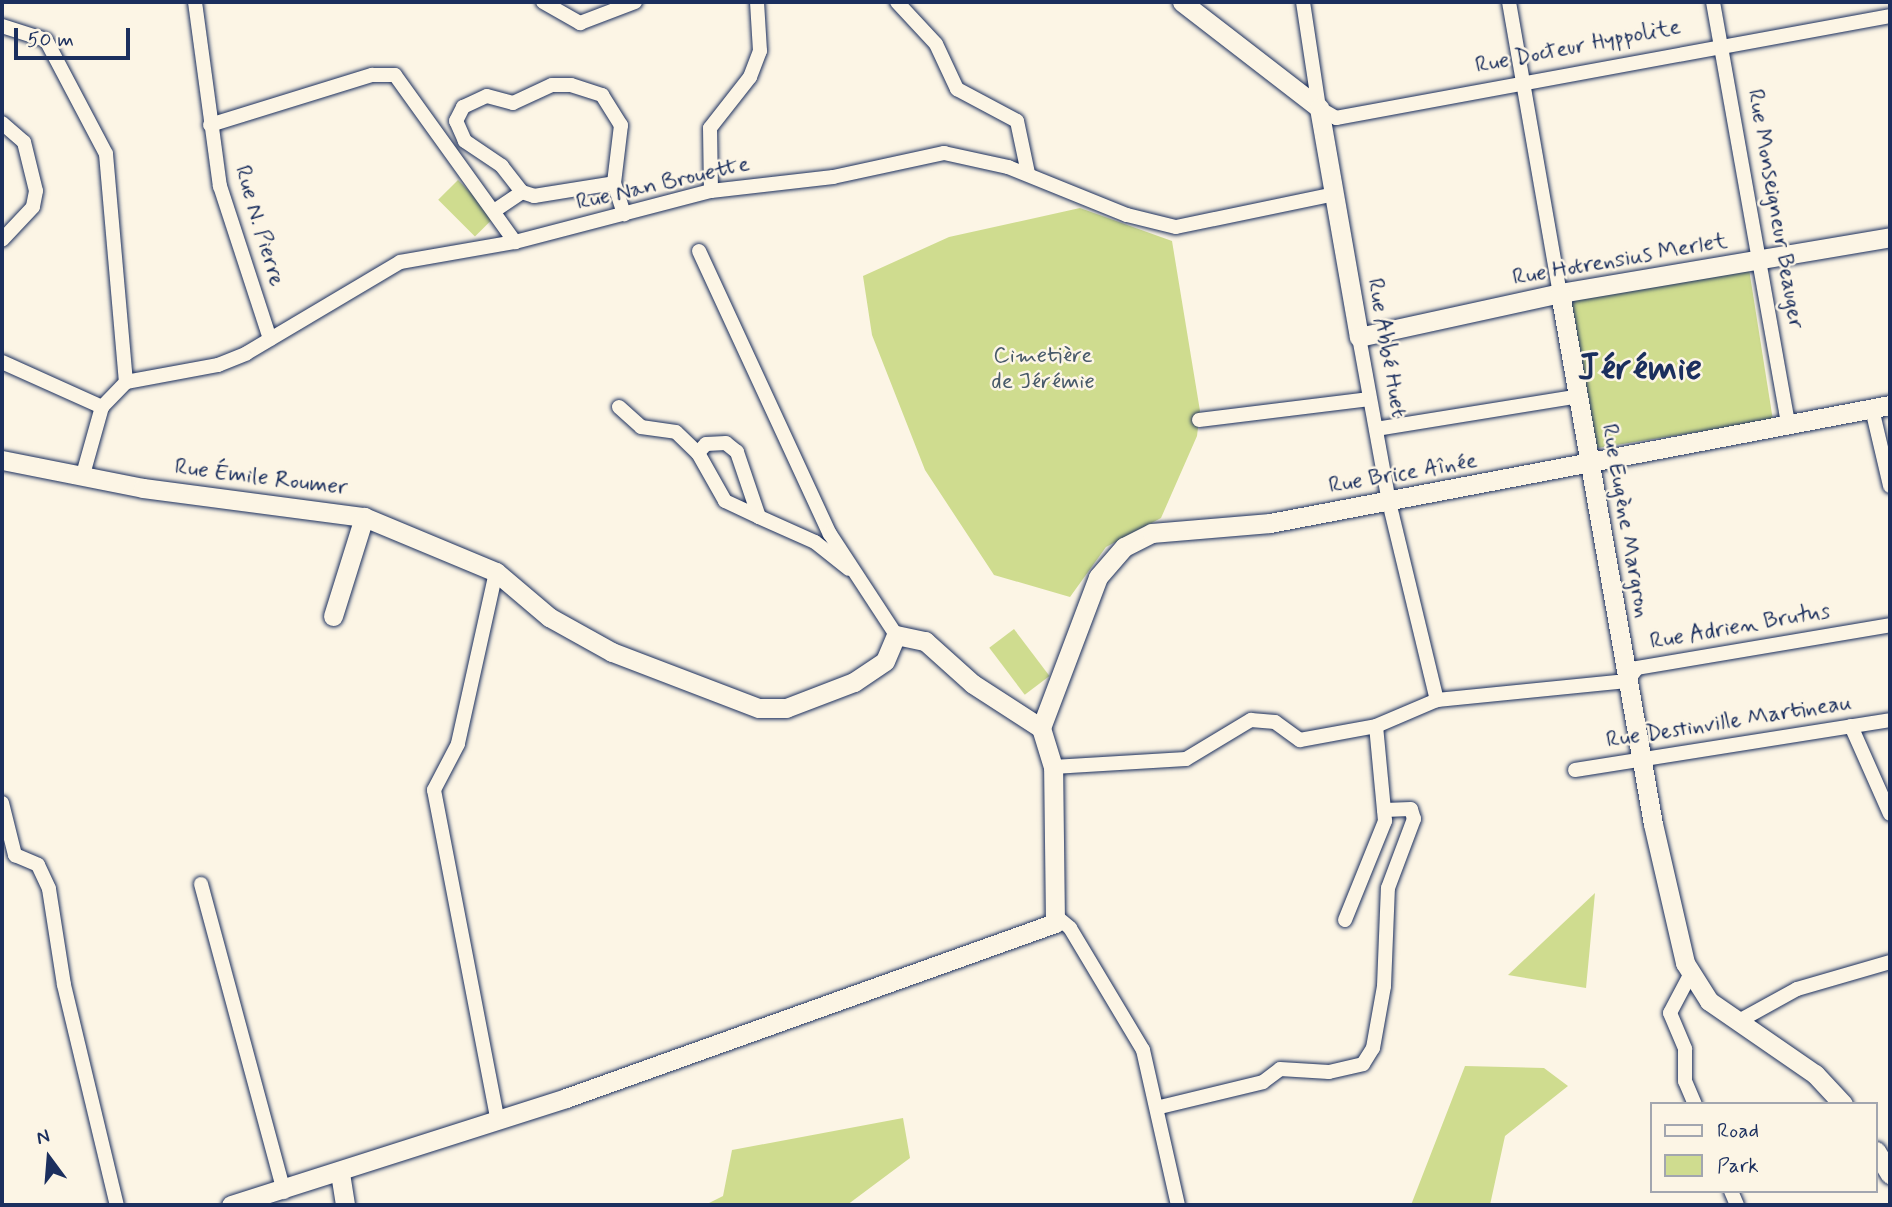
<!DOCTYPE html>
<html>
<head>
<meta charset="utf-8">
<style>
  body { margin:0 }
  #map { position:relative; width:1892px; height:1207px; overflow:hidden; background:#fcf5e5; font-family:Mynerve,sans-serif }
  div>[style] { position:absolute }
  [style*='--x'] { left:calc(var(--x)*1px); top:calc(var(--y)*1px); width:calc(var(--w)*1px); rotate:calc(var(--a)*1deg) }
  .green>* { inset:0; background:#cfdc8f; transform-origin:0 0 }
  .roads { filter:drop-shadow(0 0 2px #1b2f5e) drop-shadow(0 0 2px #1b2f5e) }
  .street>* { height:14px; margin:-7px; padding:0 7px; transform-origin:7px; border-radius:7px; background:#fcf5e5 }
  .secondary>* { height:19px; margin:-9.5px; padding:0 9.5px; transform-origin:9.5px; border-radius:9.5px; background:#fcf5e5 }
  span { translate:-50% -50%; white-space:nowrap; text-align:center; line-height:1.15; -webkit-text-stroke:5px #fcf5e5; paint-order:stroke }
  .street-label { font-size:23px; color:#1b2f5e }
  .park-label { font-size:23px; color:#485a6a }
  .town-label { font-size:37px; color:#1b2f5e; font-weight:700 }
  .frame { position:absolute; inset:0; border:4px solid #1b2f5e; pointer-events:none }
  .legend { position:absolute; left:1650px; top:1102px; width:228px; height:91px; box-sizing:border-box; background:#fcf5e5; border:2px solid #a2a6af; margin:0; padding:9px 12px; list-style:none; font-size:21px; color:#1b2f5e }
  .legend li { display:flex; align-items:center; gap:14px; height:35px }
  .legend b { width:35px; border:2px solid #a2a6af }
  .north { position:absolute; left:14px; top:1123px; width:70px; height:70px; -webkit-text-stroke:5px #fcf5e5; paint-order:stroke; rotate:344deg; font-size:19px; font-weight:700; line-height:28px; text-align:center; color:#1b2f5e }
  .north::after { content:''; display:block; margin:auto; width:24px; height:32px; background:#1b2f5e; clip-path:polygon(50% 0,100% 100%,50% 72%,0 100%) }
  .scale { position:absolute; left:14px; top:28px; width:116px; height:32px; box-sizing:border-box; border:4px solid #1b2f5e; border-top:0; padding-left:9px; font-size:21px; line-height:24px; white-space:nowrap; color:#1b2f5e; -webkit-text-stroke:5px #fcf5e5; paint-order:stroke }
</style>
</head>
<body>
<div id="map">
  <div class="green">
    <div style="left:458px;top:180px;width:52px;height:28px;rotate:45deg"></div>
    <div style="clip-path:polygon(1080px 208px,1172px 241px,1200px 411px,1197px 436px,1161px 518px,1106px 547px,1070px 597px,994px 575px,925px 470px,872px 335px,863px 276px,949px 237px)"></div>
    <div style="left:1749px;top:269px;width:153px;height:181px;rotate:81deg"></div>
    <div style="left:1014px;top:629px;width:59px;height:31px;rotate:53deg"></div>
    <div style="clip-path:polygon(1595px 893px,1586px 988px,1508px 975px)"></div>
    <div style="clip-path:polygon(1465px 1066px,1544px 1068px,1568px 1086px,1505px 1136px,1490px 1205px,1411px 1205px)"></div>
    <div style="clip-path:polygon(903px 1118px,910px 1158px,847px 1205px,705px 1205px,723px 1196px,732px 1150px)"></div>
  </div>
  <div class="roads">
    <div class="street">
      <div style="--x:195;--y:2;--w:186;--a:82.3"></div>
      <div style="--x:220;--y:186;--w:161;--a:71.9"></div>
      <div style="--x:543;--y:2;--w:43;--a:29.6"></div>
      <div style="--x:580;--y:23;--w:59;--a:-20.9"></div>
      <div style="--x:897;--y:2;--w:57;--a:47.1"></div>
      <div style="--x:936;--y:44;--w:50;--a:65"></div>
      <div style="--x:957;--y:89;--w:68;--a:28.1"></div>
      <div style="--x:1017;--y:121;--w:53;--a:78.1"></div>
      <div style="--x:1303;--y:2;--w:107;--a:81.4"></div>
      <div style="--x:1319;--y:108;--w:20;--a:30"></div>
      <div style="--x:1336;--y:118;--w:563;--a:-10.43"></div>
      <div style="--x:1509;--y:2;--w:295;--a:80.1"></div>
      <div style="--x:1713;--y:2;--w:430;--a:79.9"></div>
      <div style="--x:2;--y:26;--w:46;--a:17.7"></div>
      <div style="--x:46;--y:40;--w:129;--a:62.2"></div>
      <div style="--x:106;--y:154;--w:229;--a:85"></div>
      <div style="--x:2;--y:123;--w:29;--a:41"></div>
      <div style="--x:24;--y:142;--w:50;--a:76.2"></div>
      <div style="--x:36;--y:191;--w:16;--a:101"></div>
      <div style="--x:33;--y:207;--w:45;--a:133.2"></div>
      <div style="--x:210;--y:125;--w:170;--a:-17.2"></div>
      <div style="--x:372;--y:75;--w:23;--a:0"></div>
      <div style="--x:395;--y:75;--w:206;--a:54.3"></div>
      <div style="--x:711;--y:191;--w:63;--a:-90.9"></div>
      <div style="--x:710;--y:128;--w:65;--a:-51.9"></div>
      <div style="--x:750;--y:77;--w:28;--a:-69"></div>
      <div style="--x:760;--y:51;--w:49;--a:-93.5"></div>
      <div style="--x:522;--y:192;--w:13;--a:18"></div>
      <div style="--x:534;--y:196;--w:81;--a:-9.2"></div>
      <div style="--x:494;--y:211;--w:34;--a:-34"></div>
      <div style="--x:522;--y:192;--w:33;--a:-128"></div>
      <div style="--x:502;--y:166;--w:45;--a:-146"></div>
      <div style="--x:465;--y:141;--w:22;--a:-114"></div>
      <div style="--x:456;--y:121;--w:16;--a:-63"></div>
      <div style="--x:463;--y:107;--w:26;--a:-25"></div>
      <div style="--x:487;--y:96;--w:27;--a:15"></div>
      <div style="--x:513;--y:103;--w:43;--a:-24.8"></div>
      <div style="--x:552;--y:85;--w:19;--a:0"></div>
      <div style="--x:571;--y:85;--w:33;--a:18"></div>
      <div style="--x:602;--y:95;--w:36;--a:58"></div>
      <div style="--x:621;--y:125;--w:58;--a:96.9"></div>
      <div style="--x:614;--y:183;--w:33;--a:72"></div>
      <div style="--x:699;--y:251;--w:312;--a:65.2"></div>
      <div style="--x:830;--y:534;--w:121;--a:56.8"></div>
      <div style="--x:1359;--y:337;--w:168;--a:79.7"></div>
      <div style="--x:1389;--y:502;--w:204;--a:76.4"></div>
      <div style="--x:2;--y:362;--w:110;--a:24.2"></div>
      <div style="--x:619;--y:407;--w:30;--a:42"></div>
      <div style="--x:641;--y:427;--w:35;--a:8"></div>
      <div style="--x:676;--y:432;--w:30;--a:44"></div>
      <div style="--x:1872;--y:409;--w:79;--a:76.8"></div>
      <div style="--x:1199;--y:420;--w:172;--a:-7"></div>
      <div style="--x:1376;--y:429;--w:206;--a:-9.2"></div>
      <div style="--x:82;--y:478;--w:74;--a:-74.3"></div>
      <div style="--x:102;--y:407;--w:35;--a:-46"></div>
      <div style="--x:126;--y:382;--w:94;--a:-10.5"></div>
      <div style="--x:218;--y:365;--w:31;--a:-22"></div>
      <div style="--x:247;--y:353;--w:178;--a:-30.7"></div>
      <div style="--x:400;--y:262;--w:117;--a:-9.9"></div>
      <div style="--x:515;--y:242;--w:203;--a:-14.6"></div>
      <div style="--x:711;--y:191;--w:123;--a:-6.5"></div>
      <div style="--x:833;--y:177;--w:114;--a:-12.2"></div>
      <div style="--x:944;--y:153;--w:66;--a:12.3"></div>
      <div style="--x:1008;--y:167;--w:128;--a:22"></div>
      <div style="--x:1127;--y:215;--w:50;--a:13.8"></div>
      <div style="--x:1176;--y:227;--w:158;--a:-11.7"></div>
      <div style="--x:759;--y:517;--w:69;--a:-108.7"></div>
      <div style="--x:737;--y:452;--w:14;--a:-141"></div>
      <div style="--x:726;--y:443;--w:20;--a:177"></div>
      <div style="--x:706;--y:444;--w:12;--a:132"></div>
      <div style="--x:698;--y:453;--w:55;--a:60.6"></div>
      <div style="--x:725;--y:501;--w:38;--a:25"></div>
      <div style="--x:759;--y:517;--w:61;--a:24.1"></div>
      <div style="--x:815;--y:542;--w:43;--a:38.5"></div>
      <div style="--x:496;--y:572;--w:176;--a:102.5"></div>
      <div style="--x:458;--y:744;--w:52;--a:117.6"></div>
      <div style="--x:434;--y:790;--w:337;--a:79.1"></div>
      <div style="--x:1851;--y:726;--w:96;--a:66.1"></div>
      <div style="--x:1053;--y:767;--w:133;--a:-3.4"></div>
      <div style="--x:1186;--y:759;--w:76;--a:-31"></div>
      <div style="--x:1251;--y:720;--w:24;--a:5"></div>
      <div style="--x:1275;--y:722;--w:31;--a:36"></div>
      <div style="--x:1300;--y:740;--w:77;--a:-10.4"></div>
      <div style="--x:1376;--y:726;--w:66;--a:-23.1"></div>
      <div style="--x:1437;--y:700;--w:191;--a:-5.7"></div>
      <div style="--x:1627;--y:681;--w:16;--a:-52"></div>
      <div style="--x:1637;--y:668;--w:257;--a:-9.6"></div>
      <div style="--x:1575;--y:770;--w:319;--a:-9"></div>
      <div style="--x:2;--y:803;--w:54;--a:76"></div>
      <div style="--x:15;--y:855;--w:25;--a:23"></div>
      <div style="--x:38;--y:865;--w:26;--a:65"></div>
      <div style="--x:49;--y:889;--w:97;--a:81.1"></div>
      <div style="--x:64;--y:985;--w:226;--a:76.5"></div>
      <div style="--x:201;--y:884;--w:319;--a:74.9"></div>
      <div style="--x:1057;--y:917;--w:17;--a:40"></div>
      <div style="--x:1070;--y:928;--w:142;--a:59.1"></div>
      <div style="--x:1143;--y:1050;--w:159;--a:77.3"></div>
      <div style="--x:1345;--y:920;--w:107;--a:-68"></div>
      <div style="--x:1385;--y:821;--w:95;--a:-95.4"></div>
      <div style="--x:1690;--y:975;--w:43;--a:117.8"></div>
      <div style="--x:1670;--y:1013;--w:39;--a:67"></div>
      <div style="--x:1685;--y:1049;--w:32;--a:90"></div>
      <div style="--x:1685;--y:1081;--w:25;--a:67"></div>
      <div style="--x:1739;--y:1021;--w:66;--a:-28.9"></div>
      <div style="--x:1797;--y:989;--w:97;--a:-16.2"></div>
      <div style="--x:1160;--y:1107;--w:106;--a:-13.6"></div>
      <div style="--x:1263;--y:1082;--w:21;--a:-37"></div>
      <div style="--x:1280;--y:1069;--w:49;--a:3.5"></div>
      <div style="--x:1329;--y:1072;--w:35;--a:-13"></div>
      <div style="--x:1363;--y:1064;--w:19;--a:-58"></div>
      <div style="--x:1373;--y:1048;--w:63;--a:-79.9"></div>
      <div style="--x:1384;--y:986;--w:98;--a:-87.7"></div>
      <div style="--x:1388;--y:888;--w:74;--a:-69.4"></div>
      <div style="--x:1414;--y:819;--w:10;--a:-107"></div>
      <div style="--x:1411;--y:809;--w:27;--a:178"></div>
      <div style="--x:1731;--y:1191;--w:15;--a:67"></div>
    </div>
    <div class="secondary">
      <div style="--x:1182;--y:2;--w:173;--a:37.7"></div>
      <div style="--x:1319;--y:108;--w:232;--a:80.1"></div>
      <div style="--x:1359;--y:337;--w:206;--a:-12.3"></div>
      <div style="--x:1560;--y:293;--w:335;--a:-9.6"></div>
      <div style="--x:1560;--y:293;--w:539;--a:80.07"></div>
      <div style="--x:1653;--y:824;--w:143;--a:77"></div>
      <div style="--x:1685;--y:963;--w:45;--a:57.7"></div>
      <div style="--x:1709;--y:1001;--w:129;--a:34.6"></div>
      <div style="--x:1815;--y:1074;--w:41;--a:47"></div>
      <div style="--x:2;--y:460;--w:144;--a:11.2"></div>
      <div style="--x:143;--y:488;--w:223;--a:7.5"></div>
      <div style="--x:364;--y:517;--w:143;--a:22.6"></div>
      <div style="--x:496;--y:572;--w:70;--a:40.3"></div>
      <div style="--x:549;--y:617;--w:72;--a:29.1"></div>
      <div style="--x:612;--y:652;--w:157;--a:20.9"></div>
      <div style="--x:759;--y:708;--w:27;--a:0"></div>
      <div style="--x:786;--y:708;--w:73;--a:-20.9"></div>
      <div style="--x:854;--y:682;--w:37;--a:-34"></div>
      <div style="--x:885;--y:661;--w:28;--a:-67"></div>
      <div style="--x:896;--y:635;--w:30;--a:12"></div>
      <div style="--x:925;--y:641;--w:64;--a:41.9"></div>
      <div style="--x:973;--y:684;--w:81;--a:32.9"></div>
      <div style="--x:333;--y:616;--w:104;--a:-72.6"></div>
      <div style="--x:1041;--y:728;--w:161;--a:-69.3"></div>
      <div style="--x:1098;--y:577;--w:40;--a:-49"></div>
      <div style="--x:1124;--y:547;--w:31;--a:-27"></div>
      <div style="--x:1152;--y:533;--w:118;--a:-4.8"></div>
      <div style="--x:1270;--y:523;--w:631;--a:-10.78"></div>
      <div style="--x:1876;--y:1151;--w:27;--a:59"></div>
      <div style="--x:340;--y:1173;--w:32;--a:81"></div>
      <div style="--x:231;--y:1205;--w:352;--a:-17.7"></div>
      <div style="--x:566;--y:1098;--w:519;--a:-19.69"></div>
      <div style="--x:1055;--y:923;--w:156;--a:-90.7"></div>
      <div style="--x:1053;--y:767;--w:41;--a:-107.1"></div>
    </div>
  </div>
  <div class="street-label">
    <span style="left:1578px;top:47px;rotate:-11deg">Rue Docteur Hyppolite</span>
    <span style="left:663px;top:184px;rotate:-13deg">Rue Nan Brouette</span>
    <span style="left:1775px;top:209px;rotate:80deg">Rue Monseigneur Beauger</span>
    <span style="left:259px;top:226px;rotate:73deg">Rue N. Pierre</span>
    <span style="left:1620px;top:260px;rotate:-10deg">Rue Hotrensius Merlet</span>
    <span style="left:1386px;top:348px;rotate:80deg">Rue Abbé Huet</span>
    <span style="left:1403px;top:474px;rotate:-10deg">Rue Brice Aînée</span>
    <span style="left:261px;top:478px;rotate:7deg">Rue Émile Roumer</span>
    <span style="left:1625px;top:521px;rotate:80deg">Rue Eugène Margron</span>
    <span style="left:1740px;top:627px;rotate:-10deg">Rue Adrien Brutus</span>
    <span style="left:1729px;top:722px;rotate:-9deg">Rue Destinville Martineau</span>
  </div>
  <div class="park-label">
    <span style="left:1043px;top:369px">Cimetière<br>de Jérémie</span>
  </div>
  <div class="town-label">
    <span style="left:1640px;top:369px">Jérémie</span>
  </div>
  <div class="frame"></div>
  <ul class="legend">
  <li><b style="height:9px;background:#fcf5e5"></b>Road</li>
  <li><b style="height:19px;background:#cfdc8f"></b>Park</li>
  </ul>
  <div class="north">N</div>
  <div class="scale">50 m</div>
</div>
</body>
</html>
